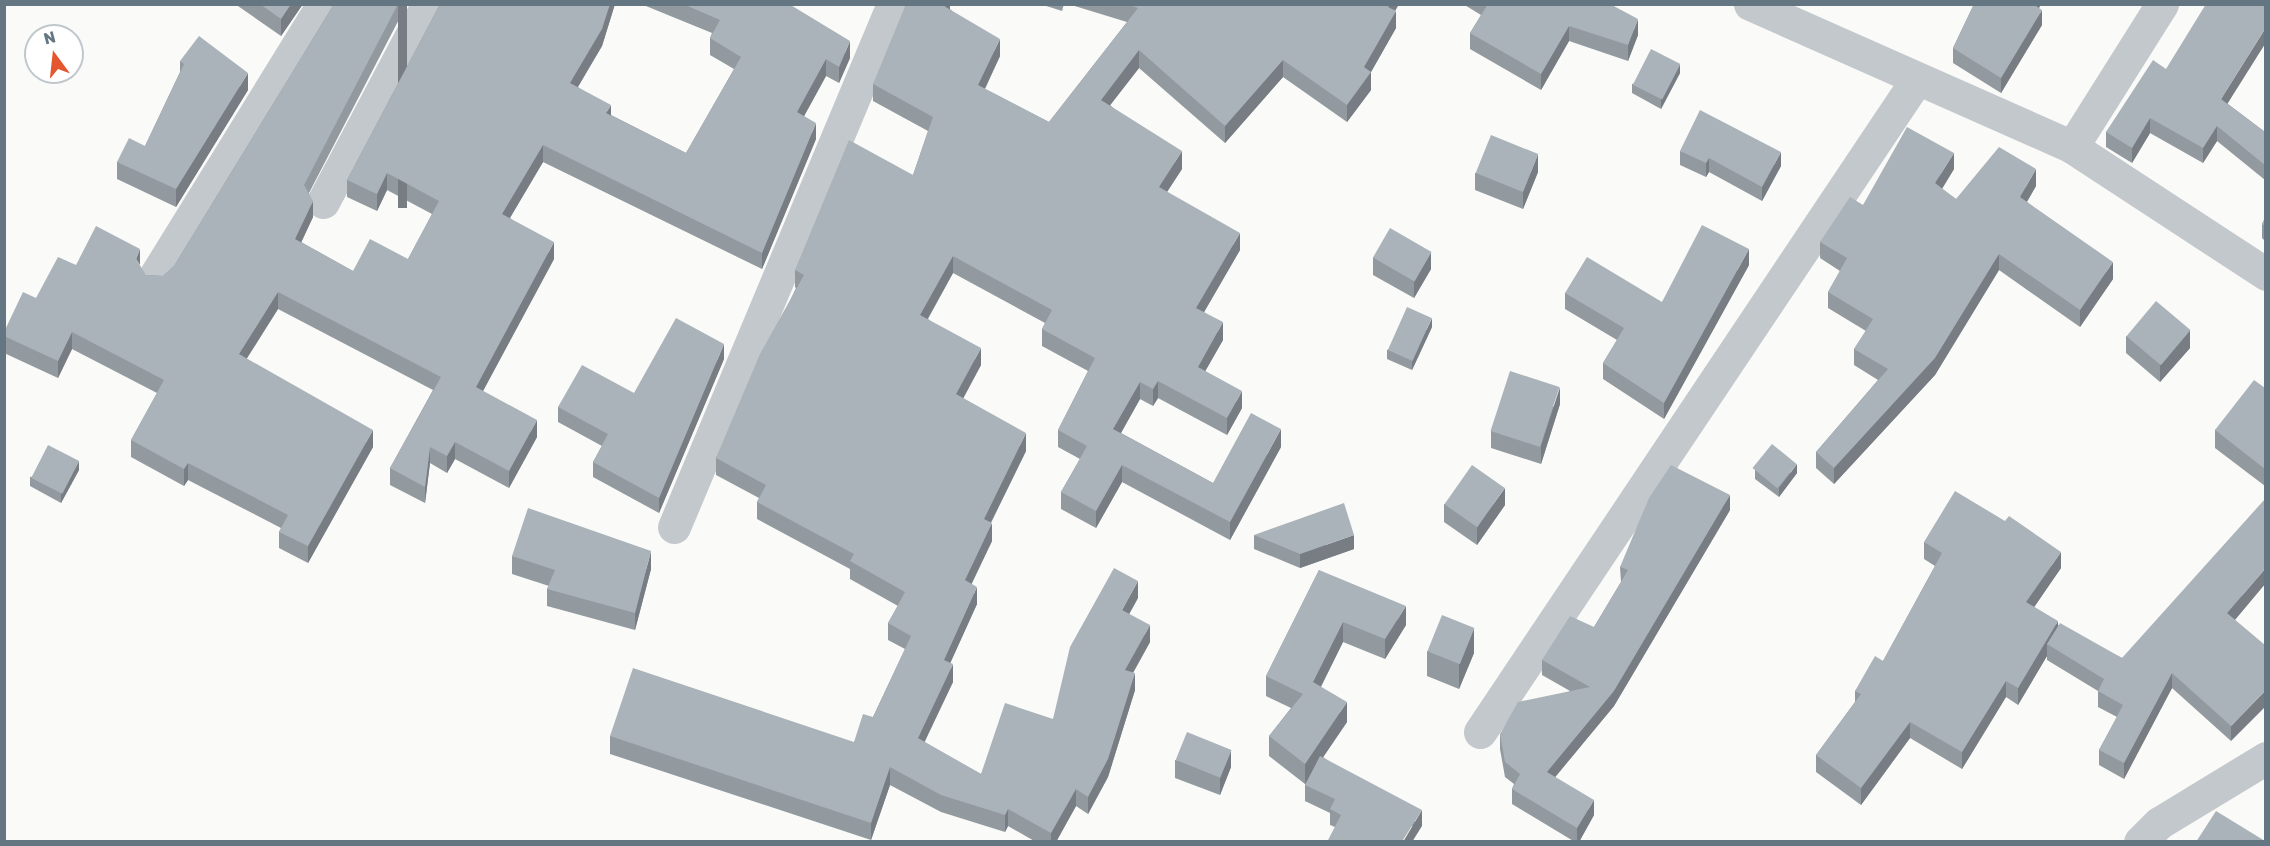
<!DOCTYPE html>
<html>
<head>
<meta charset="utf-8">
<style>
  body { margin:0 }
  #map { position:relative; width:2270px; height:846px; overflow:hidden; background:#fafaf8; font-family:Rubik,sans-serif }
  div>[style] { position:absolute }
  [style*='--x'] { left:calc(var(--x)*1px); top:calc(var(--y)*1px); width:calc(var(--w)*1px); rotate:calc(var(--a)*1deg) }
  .minor>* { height:33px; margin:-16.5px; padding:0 16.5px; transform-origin:16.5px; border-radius:16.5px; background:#c3c8cc }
  .wall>* { inset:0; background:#929a9f }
  .shaded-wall>* { inset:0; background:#777d82; transform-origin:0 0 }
  .building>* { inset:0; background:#aab3b9; transform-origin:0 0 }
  span { translate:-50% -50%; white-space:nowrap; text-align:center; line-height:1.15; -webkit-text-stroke:6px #fff; paint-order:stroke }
  .frame { position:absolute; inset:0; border:6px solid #657683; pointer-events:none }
  .north { position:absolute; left:24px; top:24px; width:60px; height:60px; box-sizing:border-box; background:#fff; border:2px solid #c1c8cd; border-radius:50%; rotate:345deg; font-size:16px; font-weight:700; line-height:24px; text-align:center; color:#657683 }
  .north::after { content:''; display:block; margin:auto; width:21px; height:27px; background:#e4572e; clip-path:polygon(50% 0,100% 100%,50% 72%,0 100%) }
</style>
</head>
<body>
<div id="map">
  <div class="minor">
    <div style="--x:1750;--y:4;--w:352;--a:23.9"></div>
    <div style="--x:2072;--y:147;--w:232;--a:33.2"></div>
    <div style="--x:2072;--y:147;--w:169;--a:-57.8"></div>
    <div style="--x:323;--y:202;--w:224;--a:-62.1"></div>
    <div style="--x:155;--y:276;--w:320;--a:-58.3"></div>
    <div style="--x:674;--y:527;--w:567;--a:-67.28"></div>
    <div style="--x:1480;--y:732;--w:782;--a:-56.21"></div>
    <div style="--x:2140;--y:842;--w:27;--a:-45"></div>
    <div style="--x:2159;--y:823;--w:125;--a:-31.3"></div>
  </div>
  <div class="wall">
    <div style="clip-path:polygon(235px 4px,303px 4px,281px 36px)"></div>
    <div style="clip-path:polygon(334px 4px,407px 4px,309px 193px,313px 217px,301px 242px,353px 271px,408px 259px,432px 214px,387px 190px,377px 211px,347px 197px,347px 180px,440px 4px,615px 4px,602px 46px,578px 87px,611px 115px,686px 153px,734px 69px,710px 55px,710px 38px,712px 33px,641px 4px,789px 4px,850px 58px,839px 83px,826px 76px,804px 116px,816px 139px,762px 269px,543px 162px,510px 218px,554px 259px,483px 391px,537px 437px,509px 488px,455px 459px,447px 473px,430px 463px,425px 503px,390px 485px,390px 468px,433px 390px,278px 309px,246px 359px,373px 447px,308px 563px,279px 548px,279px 532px,281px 528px,188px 480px,184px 486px,131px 457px,131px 440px,157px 393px,72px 349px,58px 378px,4px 353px,4px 332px,36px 298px,76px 265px,146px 275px,163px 276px,174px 266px)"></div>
    <div style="clip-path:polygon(950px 4px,950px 9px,1000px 56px,985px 89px,1049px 122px,1127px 22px,1068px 4px,1301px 4px,1303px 6px,1395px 11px,1396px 28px,1371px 72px,1371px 90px,1347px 122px,1283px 77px,1225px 143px,1139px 68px,1110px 105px,1182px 169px,1167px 192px,1240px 250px,1204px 312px,1223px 340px,1205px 371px,1242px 408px,1227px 435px,1158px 398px,1153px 406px,1140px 399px,1121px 433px,1213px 483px,1281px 447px,1230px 540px,1122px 482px,1096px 528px,1061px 509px,1061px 492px,1080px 459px,1058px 447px,1058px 430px,1088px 371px,1042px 346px,1042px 329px,1045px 323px,953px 273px,928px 319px,981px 365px,963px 398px,1026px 451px,991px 523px,992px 541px,971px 584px,977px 604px,950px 663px,953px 682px,924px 742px,981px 774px,1053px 719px,1138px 598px,1129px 614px,1150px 642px,1133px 673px,1135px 690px,1108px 777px,1088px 814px,1076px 806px,1056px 842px,1036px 842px,1008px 826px,1005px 832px,941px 812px,890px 785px,871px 840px,610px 754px,610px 736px,854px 742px,873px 717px,905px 649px,888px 640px,888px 623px,898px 606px,850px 579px,850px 569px,757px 519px,757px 502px,759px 498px,716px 475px,716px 458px,796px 288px,795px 287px,795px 270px,913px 175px,928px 131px,873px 101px,873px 84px)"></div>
    <div style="clip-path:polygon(1040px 4px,1064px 4px,1062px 11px)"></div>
    <div style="clip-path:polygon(1463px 4px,1610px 4px,1638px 35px,1628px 61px,1569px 41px,1541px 90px,1470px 49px,1470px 33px,1481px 15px)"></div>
    <div style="clip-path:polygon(1974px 4px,2041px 4px,2039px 8px,2042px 25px,2001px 93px,1953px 63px,1953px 48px)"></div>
    <div style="clip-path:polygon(180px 61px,248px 90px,176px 207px,117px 179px,117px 162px,145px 146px,180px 72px)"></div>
    <div style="clip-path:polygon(2166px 69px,2228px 104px,2265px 132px,2265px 180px,2217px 141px,2203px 163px,2150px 133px,2132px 163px,2106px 147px,2106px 132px)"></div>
    <div style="clip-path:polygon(1680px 73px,1661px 109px,1632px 93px,1632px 84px)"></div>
    <div style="clip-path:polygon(1680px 151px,1781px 166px,1762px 201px,1709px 172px,1706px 177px,1680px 165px)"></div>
    <div style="clip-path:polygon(1954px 169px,1942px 189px,1956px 199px,2036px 186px,2027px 202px,2113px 279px,2080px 327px,1999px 270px,1935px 375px,1834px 484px,1816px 468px,1816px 452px,1878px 380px,1854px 365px,1854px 349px,1866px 331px,1828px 308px,1828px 292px,1840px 271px,1820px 258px,1820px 242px,1863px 205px)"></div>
    <div style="clip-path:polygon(1538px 172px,1523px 209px,1475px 190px,1475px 173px)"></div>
    <div style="clip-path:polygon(2265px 218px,2265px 241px,2262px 238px,2262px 224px)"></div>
    <div style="clip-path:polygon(1373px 257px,1431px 269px,1414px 298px,1373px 275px)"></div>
    <div style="clip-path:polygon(1749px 265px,1664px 419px,1603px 379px,1603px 363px,1617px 340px,1565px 309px,1565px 293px,1662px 302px)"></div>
    <div style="clip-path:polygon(1432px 327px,1412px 370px,1387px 359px,1387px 350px)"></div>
    <div style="clip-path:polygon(2126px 336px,2190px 348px,2160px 382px,2126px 353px)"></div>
    <div style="clip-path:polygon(724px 359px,659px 513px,593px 477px,593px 462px,602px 446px,558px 422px,558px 407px,634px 393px)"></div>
    <div style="clip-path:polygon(2265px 388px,2265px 486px,2215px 448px,2215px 430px)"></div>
    <div style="clip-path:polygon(1560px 404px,1541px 464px,1491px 448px,1491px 431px)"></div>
    <div style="clip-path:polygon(79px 470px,61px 503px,30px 486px,30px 477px)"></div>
    <div style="clip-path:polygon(1755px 470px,1797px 473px,1779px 497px,1755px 479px)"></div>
    <div style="clip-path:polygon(1444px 504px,1505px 505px,1477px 545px,1444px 522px)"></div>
    <div style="clip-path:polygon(1730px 510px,1614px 706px,1555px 777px,1594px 815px,1579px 842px,1575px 842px,1512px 804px,1512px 789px,1514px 784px,1505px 777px,1500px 749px,1500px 734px,1570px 691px,1542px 675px,1542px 660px,1594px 627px,1621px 582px,1620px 567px)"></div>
    <div style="clip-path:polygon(1254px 535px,1354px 549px,1300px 568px,1254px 549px)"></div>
    <div style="clip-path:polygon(1924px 542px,2061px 568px,2034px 607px,2058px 625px,2122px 658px,2265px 584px,2235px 620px,2231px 741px,2172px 688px,2124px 779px,2099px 765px,2099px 750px,2117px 717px,2098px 707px,2098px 691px,2047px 660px,2047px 656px,2018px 705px,2006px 697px,1962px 769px,1910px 738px,1861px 805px,1816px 772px,1816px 755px,1855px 702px,1855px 691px,1883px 661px,1935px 566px,1924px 559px)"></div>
    <div style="clip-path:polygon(512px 556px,651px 569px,635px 630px,547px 606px,547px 589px,549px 586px,512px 574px)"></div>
    <div style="clip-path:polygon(1319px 570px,1406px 625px,1385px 659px,1343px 642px,1321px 687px,1347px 722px,1323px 757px,1422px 826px,1335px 827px,1330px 825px,1330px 813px,1305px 801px,1305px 784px,1269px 756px,1269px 736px,1291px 708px,1266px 696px,1266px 676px)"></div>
    <div style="clip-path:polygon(1427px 651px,1474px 653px,1459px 689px,1427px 676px)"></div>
    <div style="clip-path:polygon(1175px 760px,1231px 767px,1220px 795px,1175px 778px)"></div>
  </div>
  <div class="shaded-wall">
    <div style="clip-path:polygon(291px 4px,303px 4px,281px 36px,281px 19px)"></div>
    <div style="left:398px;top:4px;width:9px;height:204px"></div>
    <div style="clip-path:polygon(610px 4px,615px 4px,602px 46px,570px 100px,570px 83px)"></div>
    <div style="clip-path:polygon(945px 4px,950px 4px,950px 13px,944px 6px)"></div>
    <div style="clip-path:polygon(1389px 4px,1399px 4px,1388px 24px,1388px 7px)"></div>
    <div style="clip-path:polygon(2033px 4px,2041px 4px,2033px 19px)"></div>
    <div style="clip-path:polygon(2042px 10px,2042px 25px,2001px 93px,2001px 78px)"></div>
    <div style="clip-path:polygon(1396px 11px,1396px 28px,1371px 72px,1371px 90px,1347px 122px,1347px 105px,1364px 67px)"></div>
    <div style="clip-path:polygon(1638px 19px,1638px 35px,1628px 61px,1628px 45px)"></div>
    <div style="clip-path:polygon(1569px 26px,1569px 41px,1541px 90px,1541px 74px)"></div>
    <div style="clip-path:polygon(2265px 29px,2265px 44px,2221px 114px,2221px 99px)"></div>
    <div style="clip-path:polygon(1000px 39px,1000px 56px,978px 103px,978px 85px)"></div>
    <div style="clip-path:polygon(850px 41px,850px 58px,839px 83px,839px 67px)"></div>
    <div style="clip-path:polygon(1139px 50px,1139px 68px,1101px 117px,1101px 100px)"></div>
    <div style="clip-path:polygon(826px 59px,826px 76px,797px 129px,797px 112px)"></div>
    <div style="clip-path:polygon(1283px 60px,1283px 77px,1225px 143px,1225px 126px)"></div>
    <div style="clip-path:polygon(1680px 64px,1680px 73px,1661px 109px,1661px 100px)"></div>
    <div style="clip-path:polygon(248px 73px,248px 90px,176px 207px,176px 189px)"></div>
    <div style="clip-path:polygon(611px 105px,611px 122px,606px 113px)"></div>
    <div style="clip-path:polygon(2150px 118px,2150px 133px,2132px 163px,2132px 148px)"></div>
    <div style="clip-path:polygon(816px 123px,816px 139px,762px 269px,762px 253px)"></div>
    <div style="clip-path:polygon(2217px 126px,2217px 141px,2203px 163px,2203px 148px)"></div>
    <div style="clip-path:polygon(543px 145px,543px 162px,502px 231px,502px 214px)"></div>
    <div style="clip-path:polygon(1182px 151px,1182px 169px,1159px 204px,1159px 187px)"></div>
    <div style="clip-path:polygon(1781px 152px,1781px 166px,1762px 201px,1762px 187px)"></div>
    <div style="clip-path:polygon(1954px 153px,1954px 169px,1935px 200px,1935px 183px)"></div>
    <div style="clip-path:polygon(1538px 154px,1538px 172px,1523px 209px,1523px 192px)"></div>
    <div style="clip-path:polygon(1709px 158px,1709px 172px,1706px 177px,1706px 163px)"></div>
    <div style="clip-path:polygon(2036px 169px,2036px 186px,2020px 213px,2020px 197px)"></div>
    <div style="clip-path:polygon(387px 173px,387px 190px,377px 211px,377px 194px)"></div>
    <div style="clip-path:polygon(313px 201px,313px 217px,295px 256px,295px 239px)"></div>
    <div style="clip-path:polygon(1240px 233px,1240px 250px,1196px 326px,1196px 308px)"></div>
    <div style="clip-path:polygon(554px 242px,554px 259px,476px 404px,476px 387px)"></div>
    <div style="clip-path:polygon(140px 249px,140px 265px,136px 259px)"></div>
    <div style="clip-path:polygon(1749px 249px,1749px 265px,1664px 419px,1664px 403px)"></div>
    <div style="clip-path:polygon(1431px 252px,1431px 269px,1414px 298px,1414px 281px)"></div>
    <div style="clip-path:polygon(1999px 254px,1999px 270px,1935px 375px,1834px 484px,1834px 468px)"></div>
    <div style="clip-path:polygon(953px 256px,953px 273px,920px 332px,920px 315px)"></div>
    <div style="clip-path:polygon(2113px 262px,2113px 279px,2080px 327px,2080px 310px)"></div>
    <div style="clip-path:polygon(278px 292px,278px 309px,239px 371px,239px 354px)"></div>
    <div style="clip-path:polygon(1432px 318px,1432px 327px,1412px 370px,1412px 361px)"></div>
    <div style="clip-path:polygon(1223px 322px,1223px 340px,1198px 384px,1198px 367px)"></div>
    <div style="clip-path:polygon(2190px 330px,2190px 348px,2160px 382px,2160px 365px)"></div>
    <div style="clip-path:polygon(72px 332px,72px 349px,58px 378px,58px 361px)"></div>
    <div style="clip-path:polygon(724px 344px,724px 359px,659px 513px,659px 498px)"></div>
    <div style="clip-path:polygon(981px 348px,981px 365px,956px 412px,956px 394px)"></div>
    <div style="clip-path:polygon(1158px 381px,1158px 398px,1153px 406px,1153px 389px)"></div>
    <div style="clip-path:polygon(1140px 382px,1140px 399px,1113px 447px,1113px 429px)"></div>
    <div style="clip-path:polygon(1560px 387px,1560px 404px,1541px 464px,1541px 446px)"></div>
    <div style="clip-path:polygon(1242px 391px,1242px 408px,1227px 435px,1227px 418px)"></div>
    <div style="clip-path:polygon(537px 420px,537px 437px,509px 488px,509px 471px)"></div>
    <div style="clip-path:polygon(1281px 429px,1281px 447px,1230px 540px,1230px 522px)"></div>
    <div style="clip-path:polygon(373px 430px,373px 447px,308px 563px,308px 546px)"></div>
    <div style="clip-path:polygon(1026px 433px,1026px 451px,984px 536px,984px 519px)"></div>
    <div style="clip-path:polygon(455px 442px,455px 459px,447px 473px,447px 456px)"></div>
    <div style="clip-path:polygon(430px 447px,430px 463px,425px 503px,425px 487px)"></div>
    <div style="clip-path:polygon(79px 461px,79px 470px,61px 503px,61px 494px)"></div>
    <div style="clip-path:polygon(188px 463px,188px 480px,184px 486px,184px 469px)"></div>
    <div style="clip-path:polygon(1797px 464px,1797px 473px,1779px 497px,1779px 488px)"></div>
    <div style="clip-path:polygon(1122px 465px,1122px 482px,1096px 528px,1096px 511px)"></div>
    <div style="clip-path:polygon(1505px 488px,1505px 505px,1477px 545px,1477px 527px)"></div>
    <div style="clip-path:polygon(1730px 495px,1730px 510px,1614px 706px,1547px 787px,1547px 772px)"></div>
    <div style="clip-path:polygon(992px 523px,992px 541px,965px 598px,965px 580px)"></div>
    <div style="clip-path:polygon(1354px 535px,1354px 549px,1300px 568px,1300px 554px)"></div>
    <div style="clip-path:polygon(651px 551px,651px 569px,635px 630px,635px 613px)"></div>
    <div style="clip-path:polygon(2061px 552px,2061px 568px,2026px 619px,2026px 602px)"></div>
    <div style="clip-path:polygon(2265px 569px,2265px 584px,2227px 629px,2227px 613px)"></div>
    <div style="clip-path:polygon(1138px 581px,1138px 598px,1122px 627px,1122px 610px)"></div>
    <div style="clip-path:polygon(977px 587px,977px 604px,944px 677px,944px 660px)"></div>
    <div style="clip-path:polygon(1406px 606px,1406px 625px,1385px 659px,1385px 639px)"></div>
    <div style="clip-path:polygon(2058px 621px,2058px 637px,2047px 644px,2047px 656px,2018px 705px,2018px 688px)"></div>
    <div style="clip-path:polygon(1343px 622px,1343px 642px,1313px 702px,1313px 682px)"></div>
    <div style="clip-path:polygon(1150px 625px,1150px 642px,1125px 687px,1125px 670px)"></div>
    <div style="clip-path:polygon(1474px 628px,1474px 653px,1459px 689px,1459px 664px)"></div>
    <div style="clip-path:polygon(953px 664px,953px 682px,918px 756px,918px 738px)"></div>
    <div style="clip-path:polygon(1135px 673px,1135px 690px,1108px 777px,1088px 814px,1088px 797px)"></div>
    <div style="clip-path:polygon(2172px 673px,2172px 688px,2124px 779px,2124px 763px)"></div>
    <div style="clip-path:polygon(2006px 681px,2006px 697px,1962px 769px,1962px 752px)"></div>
    <div style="clip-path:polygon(2265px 691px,2265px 707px,2231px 741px,2231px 726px)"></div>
    <div style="clip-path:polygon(1347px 702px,1347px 722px,1305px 784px,1305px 764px)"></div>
    <div style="clip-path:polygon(1910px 722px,1910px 738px,1861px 805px,1861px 788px)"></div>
    <div style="clip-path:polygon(1231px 750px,1231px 767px,1220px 795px,1220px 778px)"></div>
    <div style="clip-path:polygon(890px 767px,890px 785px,871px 840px,871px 823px)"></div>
    <div style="clip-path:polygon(1076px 789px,1076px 806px,1056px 842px,1051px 842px,1051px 833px)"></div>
    <div style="clip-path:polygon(1594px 800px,1594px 815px,1579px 842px,1577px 842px,1577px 828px)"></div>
    <div style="clip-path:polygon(1008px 809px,1008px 826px,1005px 832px,1005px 815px)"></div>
    <div style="clip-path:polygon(1422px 810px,1422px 826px,1412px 842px,1403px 842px)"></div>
  </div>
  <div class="building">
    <div style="clip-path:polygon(260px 4px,291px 4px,281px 19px)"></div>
    <div style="clip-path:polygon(334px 4px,398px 4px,304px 185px,313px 201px,295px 239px,353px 271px,370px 239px,408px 259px,439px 201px,387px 173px,377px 194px,347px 180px,440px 4px,610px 4px,602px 29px,570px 83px,611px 105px,606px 113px,686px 153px,741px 57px,710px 38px,720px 20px,683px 4px,789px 4px,850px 41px,839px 67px,826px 59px,797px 112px,816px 123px,762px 253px,543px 145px,502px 214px,554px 242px,476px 387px,537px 420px,509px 471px,455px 442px,447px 456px,430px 447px,425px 487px,390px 468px,441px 377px,278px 292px,239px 354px,373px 430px,308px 546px,279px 532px,288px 515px,188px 463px,184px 469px,131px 440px,164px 380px,72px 332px,58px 361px,4px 336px,4px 332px,23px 292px,36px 298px,58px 257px,76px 265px,96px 226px,140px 249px,136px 259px,146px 275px,163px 276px,174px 266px)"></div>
    <div style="clip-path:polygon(906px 4px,945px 4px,944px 6px,1000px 39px,978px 85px,1049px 122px,1138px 8px,1127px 4px,1301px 4px,1303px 6px,1304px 4px,1389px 4px,1388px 7px,1396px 11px,1364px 67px,1371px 72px,1347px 105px,1283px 60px,1225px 126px,1139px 50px,1101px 100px,1182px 151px,1159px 187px,1240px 233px,1196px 308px,1223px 322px,1198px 367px,1242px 391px,1227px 418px,1158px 381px,1153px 389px,1140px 382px,1113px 429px,1213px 483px,1251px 413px,1281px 429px,1230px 522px,1122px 465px,1096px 511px,1061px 492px,1087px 446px,1058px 430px,1095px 358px,1042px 329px,1052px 310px,953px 256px,920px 315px,981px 348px,956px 394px,1026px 433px,984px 519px,992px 523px,965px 580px,977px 587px,944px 660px,953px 664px,918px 738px,981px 774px,1005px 703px,1053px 719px,1070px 647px,1114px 568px,1138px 581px,1122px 610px,1150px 625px,1125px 670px,1135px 673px,1108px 759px,1088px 797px,1076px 789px,1051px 833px,1008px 809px,1005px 815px,941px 795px,890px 767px,871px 823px,610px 736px,633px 668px,854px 742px,863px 714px,873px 717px,911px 636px,888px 623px,905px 592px,850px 561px,854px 554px,757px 502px,766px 485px,716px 458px,760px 354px,804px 275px,795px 270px,849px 140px,913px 175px,933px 117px,873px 84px)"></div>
    <div style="clip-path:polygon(1488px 4px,1610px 4px,1638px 19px,1628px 45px,1569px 26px,1541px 74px,1470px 33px)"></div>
    <div style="clip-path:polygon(1974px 4px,2033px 4px,2042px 10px,2001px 78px,1953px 48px)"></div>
    <div style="clip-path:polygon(2206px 4px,2261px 4px,2265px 7px,2265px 29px,2221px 99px,2265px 132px,2265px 165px,2217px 126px,2203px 148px,2150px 118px,2132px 148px,2106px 132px,2153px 60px,2166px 69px)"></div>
    <div style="clip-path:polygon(199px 36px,248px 73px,176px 189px,117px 162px,129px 138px,145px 146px,184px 64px,180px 61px)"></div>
    <div style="left:1651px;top:49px;width:33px;height:40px;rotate:27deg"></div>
    <div style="clip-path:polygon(1700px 110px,1781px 152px,1762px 187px,1709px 158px,1706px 163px,1680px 151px)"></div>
    <div style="clip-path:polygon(1907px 127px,1954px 153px,1935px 183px,1956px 199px,1999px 147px,2036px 169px,2020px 197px,2113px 262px,2080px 310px,1999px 254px,1935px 358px,1834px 468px,1816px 452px,1888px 369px,1854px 349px,1873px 319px,1828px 292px,1847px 258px,1820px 242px,1850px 197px,1863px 205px)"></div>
    <div style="left:1491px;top:135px;width:51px;height:41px;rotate:22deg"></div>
    <div style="clip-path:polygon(2265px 218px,2265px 226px,2262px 224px)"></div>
    <div style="clip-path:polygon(1702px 225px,1749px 249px,1664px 403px,1603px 363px,1624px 328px,1565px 293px,1587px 257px,1662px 302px)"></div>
    <div style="left:1390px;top:228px;width:48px;height:34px;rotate:30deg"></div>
    <div style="left:2156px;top:301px;width:45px;height:46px;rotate:40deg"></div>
    <div style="left:1407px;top:307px;width:27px;height:47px;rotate:24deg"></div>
    <div style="clip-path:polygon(676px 318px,724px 344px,659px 498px,593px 462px,608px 434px,558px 407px,582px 365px,634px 393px)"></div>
    <div style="left:1510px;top:371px;width:52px;height:63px;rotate:18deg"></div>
    <div style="clip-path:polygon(2254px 380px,2265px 388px,2265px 469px,2215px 430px)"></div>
    <div style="left:1772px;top:444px;width:32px;height:31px;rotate:39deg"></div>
    <div style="left:48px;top:445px;width:35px;height:37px;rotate:27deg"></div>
    <div style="left:1472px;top:465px;width:40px;height:48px;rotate:35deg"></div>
    <div style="clip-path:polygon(1671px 465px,1730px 495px,1614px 691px,1547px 772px,1594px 800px,1577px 828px,1512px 789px,1520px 774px,1505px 762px,1500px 734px,1518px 702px,1590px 687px,1542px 660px,1570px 616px,1594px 627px,1628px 570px,1620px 567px,1649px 498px)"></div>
    <div style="clip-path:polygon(1955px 491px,2005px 521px,2009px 516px,2061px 552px,2026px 602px,2058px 621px,2018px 688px,2006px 681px,1962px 752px,1910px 722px,1861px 788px,1816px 755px,1861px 694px,1855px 691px,1875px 656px,1883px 661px,1942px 553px,1924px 542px)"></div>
    <div style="clip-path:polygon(2265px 499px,2265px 569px,2227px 613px,2265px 645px,2265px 691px,2231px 726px,2172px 673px,2124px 763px,2099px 750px,2123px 705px,2098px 691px,2104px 679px,2047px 644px,2060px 623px,2122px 658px)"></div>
    <div style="clip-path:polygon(1344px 503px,1354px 535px,1300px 554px,1254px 535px)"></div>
    <div style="clip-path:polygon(528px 508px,651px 551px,635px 613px,547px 589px,555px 570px,512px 556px)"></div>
    <div style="clip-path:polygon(1319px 570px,1406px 606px,1385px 639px,1343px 622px,1313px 682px,1347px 702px,1305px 764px,1269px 736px,1303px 694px,1266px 676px)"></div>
    <div style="left:1442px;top:615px;width:35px;height:39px;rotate:22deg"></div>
    <div style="left:1187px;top:732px;width:48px;height:30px;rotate:22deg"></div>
    <div style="clip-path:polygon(1320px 756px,1422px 810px,1403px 840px,1405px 842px,1327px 842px,1341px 815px,1330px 809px,1335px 799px,1305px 785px)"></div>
    <div style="clip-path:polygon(2216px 811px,2265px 841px,2265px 842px,2196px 842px)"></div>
  </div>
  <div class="frame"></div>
  <div class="north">N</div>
</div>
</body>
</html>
